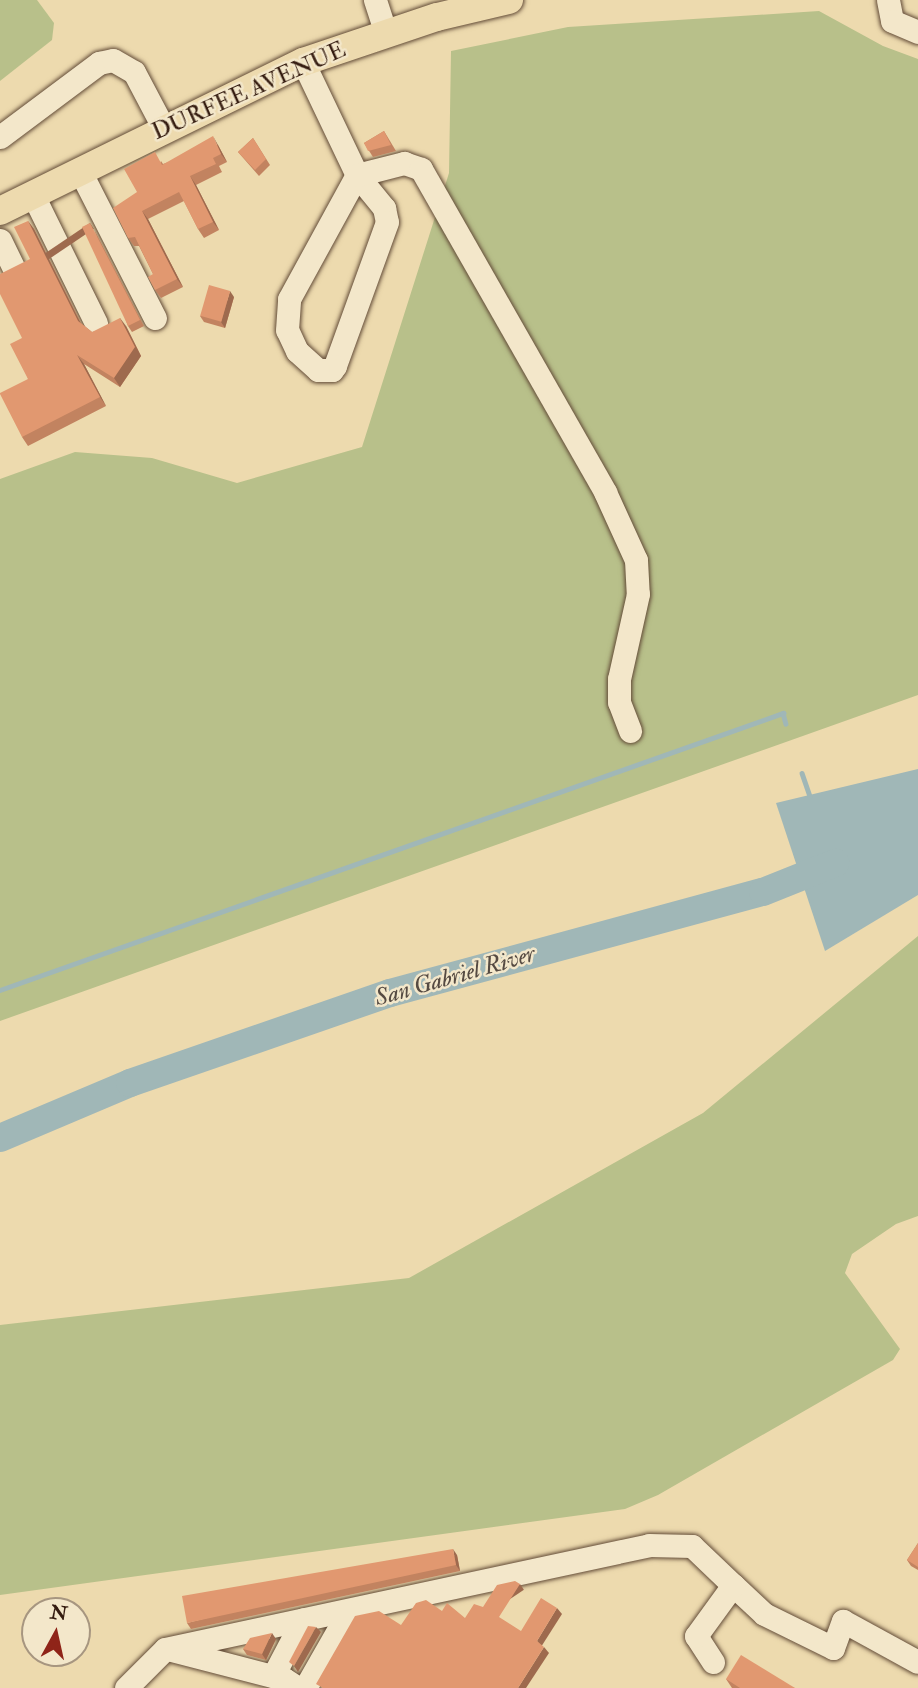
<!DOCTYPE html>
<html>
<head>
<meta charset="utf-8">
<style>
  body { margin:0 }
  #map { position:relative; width:918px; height:1688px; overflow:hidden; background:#eddaae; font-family:"IM FELL Double Pica",serif }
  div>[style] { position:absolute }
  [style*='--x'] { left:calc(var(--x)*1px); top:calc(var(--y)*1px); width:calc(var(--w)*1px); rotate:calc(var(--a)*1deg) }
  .green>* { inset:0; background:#b8c08a }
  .water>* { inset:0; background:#a0b7b7 }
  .stream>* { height:4.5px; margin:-2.25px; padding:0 2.25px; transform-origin:2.25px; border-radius:2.25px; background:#a0b7b7 }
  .river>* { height:28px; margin:-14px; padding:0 14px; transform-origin:14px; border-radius:14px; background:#a0b7b7 }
  .roads { filter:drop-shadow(0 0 2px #634c38) drop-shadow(0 0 2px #634c38) }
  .minor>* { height:23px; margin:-11.5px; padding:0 11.5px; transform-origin:11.5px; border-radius:11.5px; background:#f3e7ca }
  .major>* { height:28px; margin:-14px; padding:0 14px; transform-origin:14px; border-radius:14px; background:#eddaae }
  .wall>* { inset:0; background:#c28360 }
  .shaded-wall>* { inset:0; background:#9e6a4e; transform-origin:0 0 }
  .building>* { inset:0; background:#e19870; transform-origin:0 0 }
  span { translate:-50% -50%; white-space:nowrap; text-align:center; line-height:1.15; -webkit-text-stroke:5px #f3e7ca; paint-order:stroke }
  .street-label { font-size:23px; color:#351c10 }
  .water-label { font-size:24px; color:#554a42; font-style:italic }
  .north { position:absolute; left:21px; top:1597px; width:70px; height:70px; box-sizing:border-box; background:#f3e7ca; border:2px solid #a79680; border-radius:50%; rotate:8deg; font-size:19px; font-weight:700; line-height:28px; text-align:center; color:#351c10 }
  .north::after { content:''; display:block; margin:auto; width:24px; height:32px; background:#8f2418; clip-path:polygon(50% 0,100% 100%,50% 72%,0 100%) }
</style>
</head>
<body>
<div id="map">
  <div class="green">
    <div style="clip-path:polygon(0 0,37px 0,54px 23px,52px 40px,0 81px)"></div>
    <div style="clip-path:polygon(819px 11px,883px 46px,918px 59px,918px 695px,0 1021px,0 479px,75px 452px,152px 458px,237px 483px,362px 447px,449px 173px,451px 51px,568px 27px)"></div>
    <div style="clip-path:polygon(918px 936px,918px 1216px,896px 1224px,852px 1254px,845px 1273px,900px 1349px,893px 1360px,658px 1495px,625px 1509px,0 1595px,0 1325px,409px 1278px,703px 1113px)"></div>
  </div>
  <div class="water">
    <div style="clip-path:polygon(918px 769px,918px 895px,825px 951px,776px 803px)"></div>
  </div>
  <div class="stream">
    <div style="--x:802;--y:773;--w:24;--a:71"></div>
    <div style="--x:0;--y:990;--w:831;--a:-19.48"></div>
    <div style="--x:783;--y:713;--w:11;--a:75"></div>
  </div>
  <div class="river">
    <div style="--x:0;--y:1138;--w:141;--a:-22.9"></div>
    <div style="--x:130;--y:1083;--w:275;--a:-19.1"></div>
    <div style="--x:390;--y:993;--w:386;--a:-15.2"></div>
    <div style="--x:763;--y:892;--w:78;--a:-21.9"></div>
  </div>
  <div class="roads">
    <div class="minor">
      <div style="--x:375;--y:0;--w:35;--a:72"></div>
      <div style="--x:888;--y:0;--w:21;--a:79"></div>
      <div style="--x:892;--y:21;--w:28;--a:23"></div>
      <div style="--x:303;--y:62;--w:125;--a:64.5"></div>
      <div style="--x:357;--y:175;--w:43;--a:50.7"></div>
      <div style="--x:384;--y:208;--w:14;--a:78"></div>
      <div style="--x:387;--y:222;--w:153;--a:109.9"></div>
      <div style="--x:335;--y:366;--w:5;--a:127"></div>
      <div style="--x:332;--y:370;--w:14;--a:180"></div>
      <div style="--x:318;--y:370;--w:28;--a:-138"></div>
      <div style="--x:297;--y:351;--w:23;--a:-115"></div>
      <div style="--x:287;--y:330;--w:31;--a:-86"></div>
      <div style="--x:289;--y:299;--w:141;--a:-61.3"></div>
      <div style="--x:357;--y:175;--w:49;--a:-14.3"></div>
      <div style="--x:404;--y:163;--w:18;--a:19"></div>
      <div style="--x:421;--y:169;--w:372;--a:60.3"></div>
      <div style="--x:605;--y:492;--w:75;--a:65.5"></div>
      <div style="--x:636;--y:560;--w:34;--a:87"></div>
      <div style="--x:638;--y:594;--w:87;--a:102.6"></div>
      <div style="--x:619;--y:679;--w:23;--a:90"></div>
      <div style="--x:619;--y:702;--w:31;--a:69"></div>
      <div style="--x:0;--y:137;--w:124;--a:-36.8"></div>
      <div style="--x:99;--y:63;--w:14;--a:-12"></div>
      <div style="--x:113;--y:60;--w:24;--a:30"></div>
      <div style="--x:134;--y:72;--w:64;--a:62.2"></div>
      <div style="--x:80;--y:171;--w:165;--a:63"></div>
      <div style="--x:33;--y:195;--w:143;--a:63.8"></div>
      <div style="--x:0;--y:240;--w:30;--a:64"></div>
      <div style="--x:168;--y:1649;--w:120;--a:14.5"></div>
      <div style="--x:284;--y:1679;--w:17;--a:33"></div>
      <div style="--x:713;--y:1662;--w:31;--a:-123"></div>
      <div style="--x:696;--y:1636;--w:63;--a:-54"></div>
      <div style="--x:733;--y:1585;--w:42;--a:43.1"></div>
      <div style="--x:764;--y:1614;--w:77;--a:26.2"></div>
      <div style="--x:833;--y:1648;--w:29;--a:-70"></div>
      <div style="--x:843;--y:1621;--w:85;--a:28.7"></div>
      <div style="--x:273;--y:1676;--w:64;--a:-62.2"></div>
      <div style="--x:126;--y:1688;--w:55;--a:-45"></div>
      <div style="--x:165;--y:1649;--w:495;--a:-12.1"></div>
      <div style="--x:649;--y:1545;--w:43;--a:1.3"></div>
      <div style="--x:692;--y:1546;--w:57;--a:43.6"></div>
      <div style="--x:305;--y:1688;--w:89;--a:-60.3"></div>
    </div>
    <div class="major">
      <div style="--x:0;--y:211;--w:338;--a:-26.2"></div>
      <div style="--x:303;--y:62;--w:141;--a:-18.6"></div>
      <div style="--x:437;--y:17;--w:74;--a:-13.3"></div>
    </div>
  </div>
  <div class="wall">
    <div style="clip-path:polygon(384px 131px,396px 151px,373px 157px,364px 143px)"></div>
    <div style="clip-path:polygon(253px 138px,270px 165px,259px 176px,238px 152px)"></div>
    <div style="clip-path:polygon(218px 145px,227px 162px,219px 166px,222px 172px,196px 185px,219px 230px,204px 238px,198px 229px,184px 201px,148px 219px,183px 287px,161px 298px,155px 290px,153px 274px,139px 246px,134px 246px,128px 238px,161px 161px,163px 164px)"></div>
    <div style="clip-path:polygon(28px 221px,34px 229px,81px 323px,92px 332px,126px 326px,141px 356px,120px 387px,84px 364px,106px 406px,28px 446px,22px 437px,28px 379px,22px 338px,30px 259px)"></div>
    <div style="clip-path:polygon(94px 229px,144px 326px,132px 332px,128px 326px)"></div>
    <div style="clip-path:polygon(234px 297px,225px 328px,204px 322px,200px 316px)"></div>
    <div style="clip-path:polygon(918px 1543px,918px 1570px,911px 1566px,907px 1560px)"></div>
    <div style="clip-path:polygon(457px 1555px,460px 1571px,191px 1629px,187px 1623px)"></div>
    <div style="clip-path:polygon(276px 1639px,266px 1660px,247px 1655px,243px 1649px)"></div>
    <div style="clip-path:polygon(726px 1679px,795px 1688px,732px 1688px)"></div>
  </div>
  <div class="shaded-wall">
    <div style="clip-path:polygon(213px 136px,218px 145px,227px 162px,221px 154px)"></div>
    <div style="clip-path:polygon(190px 176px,196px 185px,219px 230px,213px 222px)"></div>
    <div style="clip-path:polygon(142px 211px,148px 219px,183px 287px,177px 279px)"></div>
    <div style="clip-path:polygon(28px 221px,34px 229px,84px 330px,78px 321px)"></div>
    <div style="left:90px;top:223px;width:7px;height:109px;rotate:56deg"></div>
    <div style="clip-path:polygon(230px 291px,234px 297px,225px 328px,221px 322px)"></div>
    <div style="clip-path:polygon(120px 318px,126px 326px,141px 356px,120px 387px,114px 378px)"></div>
    <div style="clip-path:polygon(77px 355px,84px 364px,106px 406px,100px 397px)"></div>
    <div style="clip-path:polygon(453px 1549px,457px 1555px,460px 1571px,456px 1565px)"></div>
    <div style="left:520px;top:1584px;width:7px;height:39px;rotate:56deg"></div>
    <div style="clip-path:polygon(557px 1608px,562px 1614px,541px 1647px,537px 1641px)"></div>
    <div style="clip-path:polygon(316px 1627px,321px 1632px,298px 1672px,294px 1666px)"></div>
    <div style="clip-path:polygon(272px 1633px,276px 1639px,266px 1660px,262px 1654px)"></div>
    <div style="clip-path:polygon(544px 1647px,549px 1653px,526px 1688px,518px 1688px)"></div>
  </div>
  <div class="building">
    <div style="clip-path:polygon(384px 131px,391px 145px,368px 151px,364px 143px)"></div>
    <div style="clip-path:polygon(213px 136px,221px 154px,213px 158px,216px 164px,190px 176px,213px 222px,198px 229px,179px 192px,142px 211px,177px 279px,155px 290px,148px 277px,153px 274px,135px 237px,128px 238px,113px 208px,137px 192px,124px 169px,155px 152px,162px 165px)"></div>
    <div style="clip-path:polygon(253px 138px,266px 159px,255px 170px,238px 152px)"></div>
    <div style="clip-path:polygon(28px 221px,78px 321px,92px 332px,120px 318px,135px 347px,114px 378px,77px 355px,100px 397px,22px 437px,0 394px,0 393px,28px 379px,10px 344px,22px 338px,0 294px,0 274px,30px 259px,14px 227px)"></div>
    <div style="clip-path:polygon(90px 223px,140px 320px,128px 326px,82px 227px)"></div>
    <div style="left:209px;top:285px;width:22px;height:32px;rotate:16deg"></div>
    <div style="clip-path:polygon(918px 1543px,918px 1567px,907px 1560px)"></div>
    <div style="clip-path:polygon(453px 1549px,456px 1565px,187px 1623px,182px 1596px)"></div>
    <div style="clip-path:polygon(515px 1581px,520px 1584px,499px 1617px,521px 1631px,541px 1598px,557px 1608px,537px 1641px,544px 1647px,518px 1688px,323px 1688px,316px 1684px,355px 1616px,379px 1611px,401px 1625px,416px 1603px,426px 1600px,442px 1611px,447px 1603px,465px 1618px,474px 1604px,483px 1607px,497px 1585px)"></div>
    <div style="clip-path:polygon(308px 1626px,316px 1627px,294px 1666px,289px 1662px)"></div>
    <div style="clip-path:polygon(272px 1633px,262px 1654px,243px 1649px,250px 1638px)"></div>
    <div style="clip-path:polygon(741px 1655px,795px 1688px,740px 1688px,726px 1679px)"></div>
  </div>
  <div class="street-label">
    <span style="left:249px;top:91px;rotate:-24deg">DURFEE AVENUE</span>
  </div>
  <div class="water-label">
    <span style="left:455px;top:976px;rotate:-16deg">San Gabriel River</span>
  </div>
  <div class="north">N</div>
</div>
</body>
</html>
